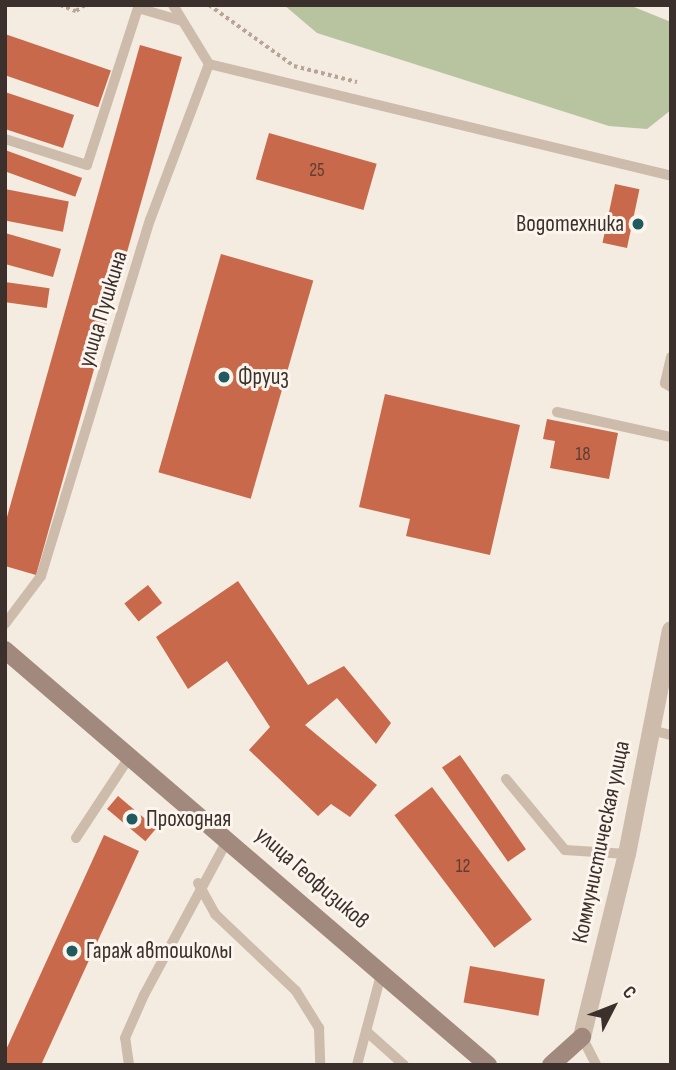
<!DOCTYPE html>
<html>
<head>
<meta charset="utf-8">
<style>
  body { margin:0 }
  #map { position:relative; width:676px; height:1070px; overflow:hidden; background:#f4ebe1; font-family:"Sofia Sans Condensed",sans-serif }
  div>[style] { position:absolute }
  [style*='--x'] { left:calc(var(--x)*1px); top:calc(var(--y)*1px); width:calc(var(--w)*1px); rotate:calc(var(--a)*1deg) }
  .green>* { inset:0; background:#b8c4a0 }
  .building>* { inset:0; background:#c8694b; transform-origin:0 0 }
  .path>* { height:3.5px; margin-top:-1.75px; transform-origin:0; background:repeating-linear-gradient(90deg,#b9a596 0 3.5px,transparent 0 7px) }
  .service>* { height:10px; margin:-5px; padding:0 5px; transform-origin:5px; border-radius:5px; background:#cdbbac }
  .tertiary>* { height:18px; margin:-9px; padding:0 9px; transform-origin:9px; border-radius:9px; background:#cdbbac }
  .secondary>* { height:18px; margin:-9px; padding:0 9px; transform-origin:9px; border-radius:9px; background:#a18a7d }
  .dots>* { width:19px; height:19px; translate:-50% -50%; box-sizing:border-box; border:4px solid #fbf5ee; border-radius:50% }
  span { translate:-50% -50%; white-space:nowrap; text-align:center; line-height:1.15; -webkit-text-stroke:6px #fbf5ee; paint-order:stroke }
  .number-label { font-size:19px; color:#5e3e33 }
  .number-label span { -webkit-text-stroke-width:0 }
  .poi-label { font-size:23px; color:#3b302b }
  .right { translate:-100% -50%; text-align:right }
  .left { translate:0 -50%; text-align:left }
  .street-label { font-size:23px; color:#3b302b }
  .frame { position:absolute; inset:0; border:7px solid #3b302b; pointer-events:none }
  .north { position:absolute; left:578px; top:972px; width:70px; height:70px; -webkit-text-stroke:5px #fbf5ee; paint-order:stroke; rotate:48deg; font-size:19px; font-weight:700; line-height:28px; text-align:center; color:#3b302b }
  .north::after { content:''; display:block; margin:auto; width:24px; height:32px; background:#3b302b; clip-path:polygon(50% 0,100% 100%,50% 72%,0 100%) }
</style>
</head>
<body>
<div id="map">
  <div class="green">
    <div style="clip-path:polygon(284px 5px,629px 5px,671px 22px,671px 110px,647px 129px,609px 126px,317px 33px)"></div>
  </div>
  <div class="building">
    <div style="left:5px;top:34px;width:112px;height:39px;rotate:19deg"></div>
    <div style="clip-path:polygon(140px 45px,182px 57px,36px 575px,5px 566px,5px 524px)"></div>
    <div style="clip-path:polygon(5px 92px,74px 115px,63px 148px,5px 129px)"></div>
    <div style="left:269px;top:133px;width:112px;height:48px;rotate:16deg"></div>
    <div style="left:5px;top:150px;width:82px;height:20px;rotate:20deg"></div>
    <div style="left:615px;top:184px;width:25px;height:60px;rotate:12deg"></div>
    <div style="left:5px;top:189px;width:65px;height:31px;rotate:11deg"></div>
    <div style="clip-path:polygon(5px 233px,61px 249px,53px 277px,5px 264px)"></div>
    <div style="left:221px;top:254px;width:96px;height:227px;rotate:16deg"></div>
    <div style="left:5px;top:282px;width:45px;height:20px;rotate:8deg"></div>
    <div style="clip-path:polygon(385px 394px,520px 425px,490px 555px,406px 536px,410px 519px,359px 507px)"></div>
    <div style="clip-path:polygon(547px 419px,618px 433px,609px 479px,550px 468px,555px 441px,543px 439px)"></div>
    <div style="clip-path:polygon(238px 581px,308px 685px,344px 666px,391px 723px,376px 744px,337px 698px,305px 725px,377px 785px,350px 817px,331px 804px,318px 816px,249px 750px,270px 727px,227px 661px,188px 689px,156px 637px)"></div>
    <div style="left:148px;top:585px;width:23px;height:30px;rotate:52deg"></div>
    <div style="left:460px;top:755px;width:115px;height:22px;rotate:55deg"></div>
    <div style="left:432px;top:787px;width:166px;height:47px;rotate:53deg"></div>
    <div style="left:118px;top:796px;width:50px;height:17px;rotate:40deg"></div>
    <div style="clip-path:polygon(104px 835px,139px 851px,41px 1065px,5px 1065px,5px 1052px)"></div>
    <div style="left:470px;top:966px;width:76px;height:37px;rotate:10deg"></div>
  </div>
  <div class="path">
    <div style="--x:60;--y:5;--w:17;--a:21"></div>
    <div style="--x:76;--y:11;--w:11;--a:-34"></div>
    <div style="--x:209;--y:5;--w:105;--a:35.7"></div>
    <div style="--x:294;--y:66;--w:65;--a:14.3"></div>
  </div>
  <div class="service">
    <div style="--x:209;--y:64;--w:475;--a:13.6"></div>
    <div style="--x:5;--y:139;--w:86;--a:17.6"></div>
    <div style="--x:87;--y:165;--w:165;--a:-72"></div>
    <div style="--x:138;--y:8;--w:46;--a:16.5"></div>
    <div style="--x:671;--y:357;--w:27;--a:103"></div>
    <div style="--x:665;--y:383;--w:7;--a:34"></div>
    <div style="--x:557;--y:412;--w:117;--a:12.4"></div>
    <div style="--x:5;--y:624;--w:60;--a:-53.1"></div>
    <div style="--x:41;--y:576;--w:372;--a:-73"></div>
    <div style="--x:150;--y:220;--w:167;--a:-69.3"></div>
    <div style="--x:209;--y:64;--w:69;--a:-121.4"></div>
    <div style="--x:651;--y:730;--w:21;--a:14"></div>
    <div style="--x:506;--y:779;--w:92;--a:50.3"></div>
    <div style="--x:565;--y:850;--w:62;--a:3.7"></div>
    <div style="--x:76;--y:838;--w:98;--a:-56.6"></div>
    <div style="--x:198;--y:883;--w:35;--a:61"></div>
    <div style="--x:215;--y:914;--w:112;--a:43.5"></div>
    <div style="--x:296;--y:991;--w:44;--a:58.1"></div>
    <div style="--x:319;--y:1028;--w:37;--a:88"></div>
    <div style="--x:366;--y:1031;--w:51;--a:41.8"></div>
    <div style="--x:582;--y:1037;--w:31;--a:63"></div>
    <div style="--x:129;--y:1065;--w:27;--a:-98"></div>
    <div style="--x:125;--y:1038;--w:47;--a:-66.2"></div>
    <div style="--x:144;--y:995;--w:177;--a:-61.7"></div>
    <div style="--x:357;--y:1065;--w:97;--a:-75.1"></div>
  </div>
  <div class="tertiary">
    <div style="--x:582;--y:1037;--w:188;--a:-76.2"></div>
    <div style="--x:627;--y:854;--w:228;--a:-78.9"></div>
  </div>
  <div class="secondary">
    <div style="--x:5;--y:650;--w:637;--a:40.67"></div>
    <div style="--x:551;--y:1065;--w:42;--a:-42.1"></div>
  </div>
  <div class="dots">
    <div style="left:638px;top:224px;background:#1f5a5e"></div>
    <div style="left:224px;top:377px;background:#1f5a5e"></div>
    <div style="left:132px;top:819px;background:#1f5a5e"></div>
    <div style="left:72px;top:951px;background:#1f5a5e"></div>
  </div>
  <div class="number-label">
    <span style="left:317px;top:171px">25</span>
    <span style="left:583px;top:455px">18</span>
    <span style="left:463px;top:867px">12</span>
  </div>
  <div class="poi-label">
    <span class="right" style="left:624px;top:224px">Водотехника</span>
    <span class="left" style="left:238px;top:377px">Фруиз</span>
    <span class="left" style="left:146px;top:819px">Проходная</span>
    <span class="left" style="left:86px;top:951px">Гараж автошколы</span>
  </div>
  <div class="street-label">
    <span style="left:103px;top:309px;rotate:-73deg">улица Пушкина</span>
    <span style="left:601px;top:842px;rotate:-78deg">Коммунистическая улица</span>
    <span style="left:312px;top:878px;rotate:41deg">улица Геофизиков</span>
  </div>
  <div class="frame"></div>
  <div class="north">С</div>
</div>
</body>
</html>
